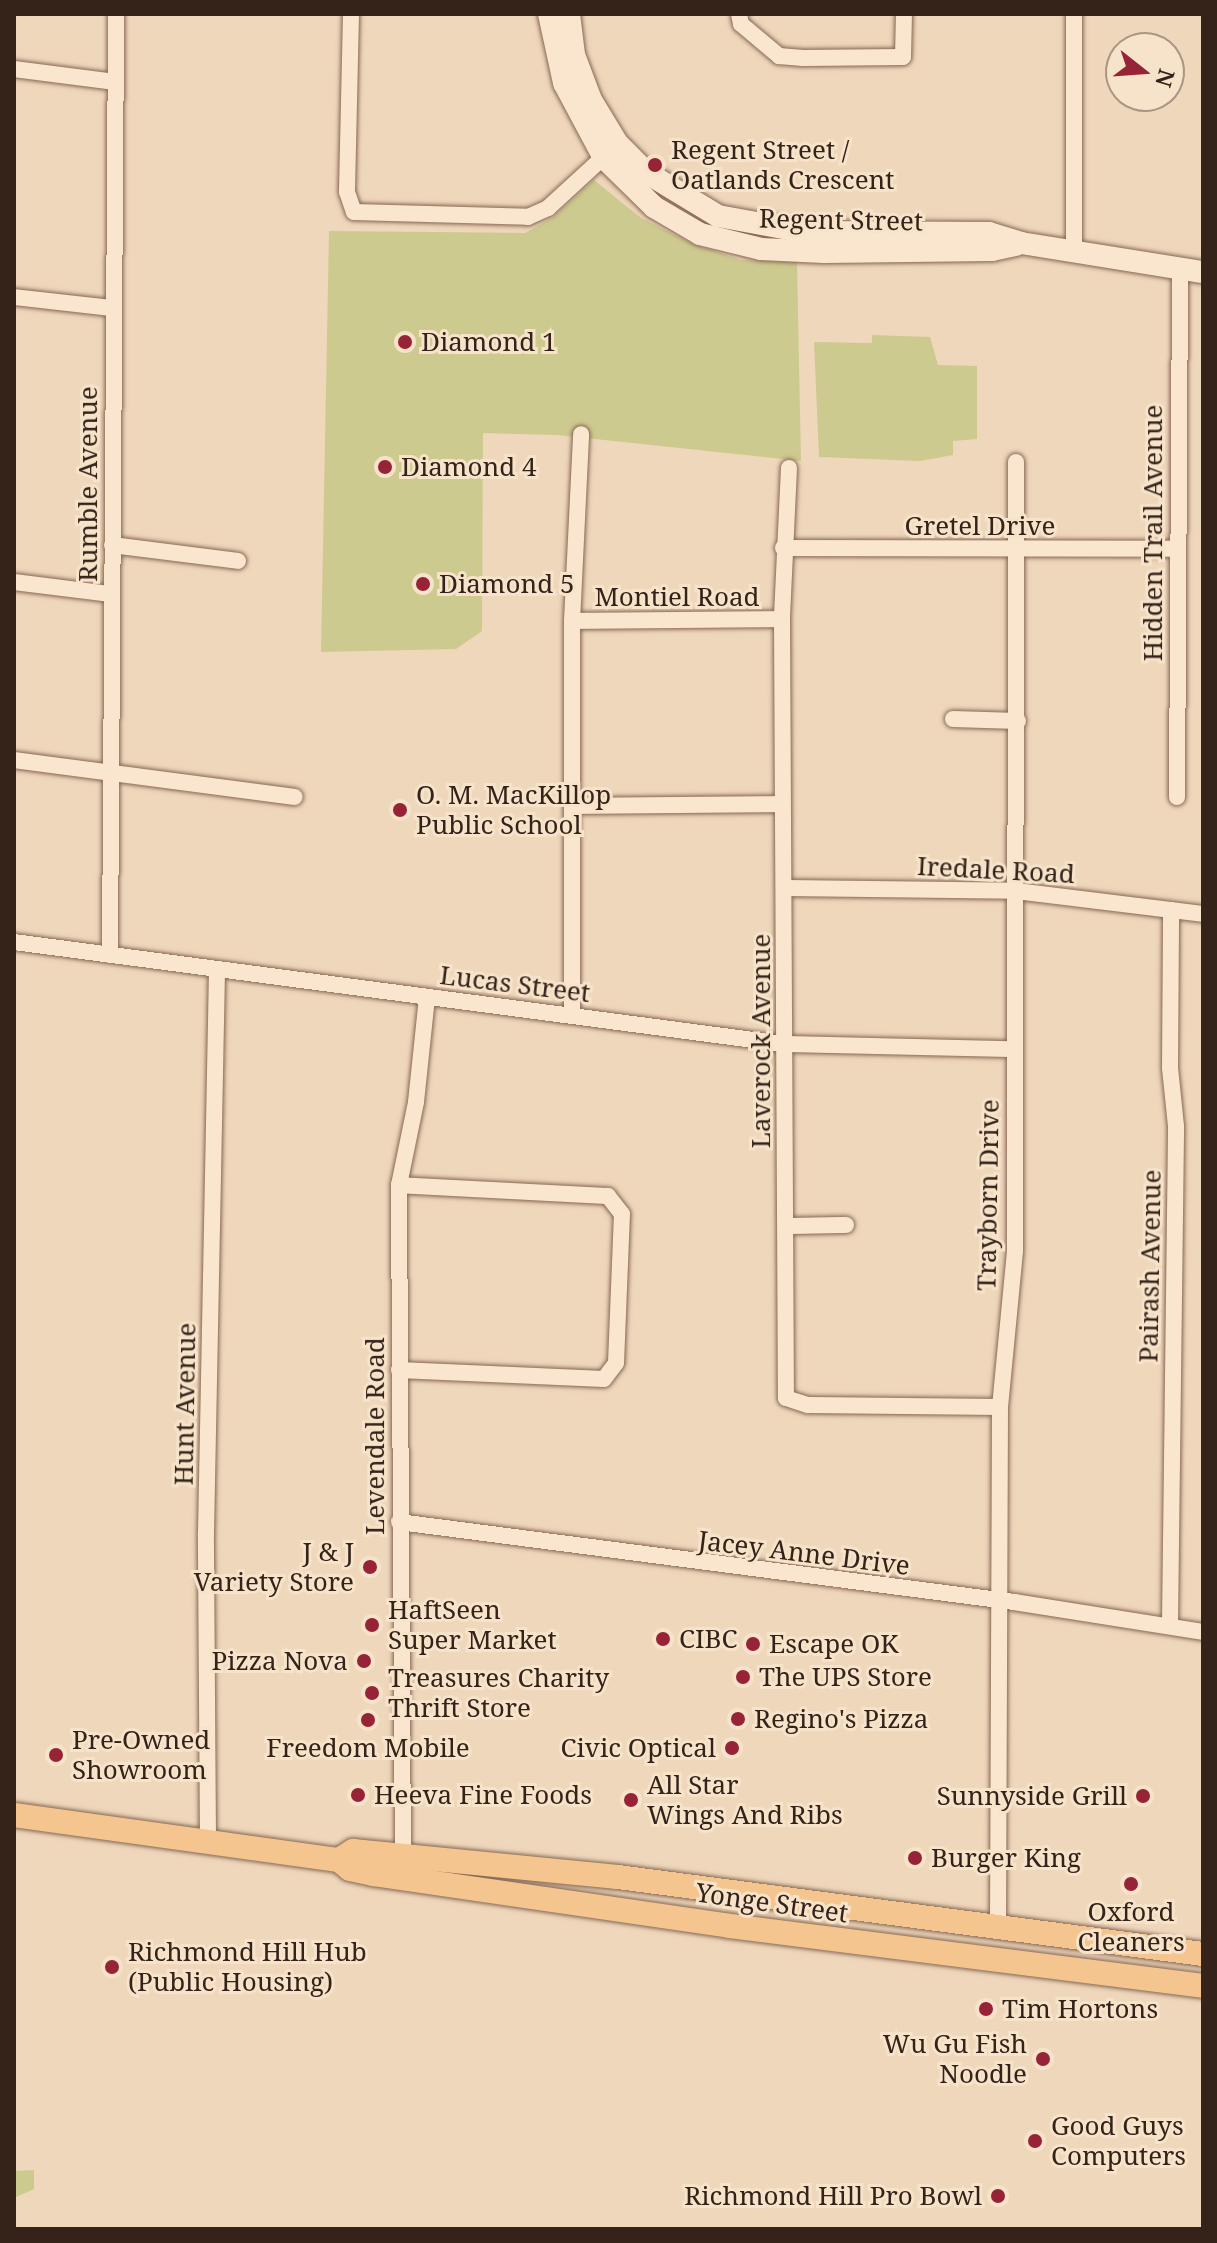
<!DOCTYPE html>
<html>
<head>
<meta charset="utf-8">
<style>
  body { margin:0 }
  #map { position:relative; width:1217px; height:2243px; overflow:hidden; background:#efd7bb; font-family:"Noto Serif",serif }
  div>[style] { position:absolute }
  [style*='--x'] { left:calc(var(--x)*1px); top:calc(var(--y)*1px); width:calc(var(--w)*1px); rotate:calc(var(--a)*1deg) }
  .green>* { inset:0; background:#cdca8f }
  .roads { filter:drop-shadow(0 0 2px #866754) drop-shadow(0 0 2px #866754) }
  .street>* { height:16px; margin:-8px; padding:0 8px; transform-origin:8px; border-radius:8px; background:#fae6ce }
  .secondary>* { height:22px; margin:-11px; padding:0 11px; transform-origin:11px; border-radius:11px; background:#fae6ce }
  .primary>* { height:24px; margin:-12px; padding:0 12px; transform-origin:12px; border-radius:12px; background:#f5c58f }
  .dots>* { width:22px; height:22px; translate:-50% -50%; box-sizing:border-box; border:4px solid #f6e3ca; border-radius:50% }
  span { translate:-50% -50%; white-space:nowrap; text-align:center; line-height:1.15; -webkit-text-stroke:6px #f6e3ca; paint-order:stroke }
  .poi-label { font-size:26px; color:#35231a }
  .left { translate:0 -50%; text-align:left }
  .right { translate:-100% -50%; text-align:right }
  .street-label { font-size:26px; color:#35231a }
  .frame { position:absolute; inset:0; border:16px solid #35231a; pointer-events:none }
  .north { position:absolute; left:1105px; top:32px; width:80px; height:80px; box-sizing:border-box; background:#f6e3ca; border:2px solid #a99684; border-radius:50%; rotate:107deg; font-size:22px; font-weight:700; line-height:32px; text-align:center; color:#35231a }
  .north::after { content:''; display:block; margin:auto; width:28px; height:36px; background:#972336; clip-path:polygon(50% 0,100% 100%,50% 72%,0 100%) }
</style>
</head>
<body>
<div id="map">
  <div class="green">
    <div style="clip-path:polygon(594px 180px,641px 218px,693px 244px,741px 260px,797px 262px,801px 461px,557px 435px,483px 433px,482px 631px,456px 649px,321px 652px,329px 231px,525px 233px,554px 217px)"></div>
    <div style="clip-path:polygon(872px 335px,930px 337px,938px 365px,977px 366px,977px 439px,953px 441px,953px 455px,920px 461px,819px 457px,814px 342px,872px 343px)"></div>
    <div style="clip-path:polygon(34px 2170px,34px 2189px,14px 2198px,14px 2171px)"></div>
  </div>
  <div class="roads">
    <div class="street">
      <div style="--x:351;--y:14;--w:178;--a:91.3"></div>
      <div style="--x:347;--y:192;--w:21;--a:71"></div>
      <div style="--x:354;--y:212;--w:174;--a:1.6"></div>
      <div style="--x:528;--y:217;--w:22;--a:-24"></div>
      <div style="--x:548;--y:208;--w:83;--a:-42.6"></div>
      <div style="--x:739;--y:14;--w:10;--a:79"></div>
      <div style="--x:741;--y:24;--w:50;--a:40.1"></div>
      <div style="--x:779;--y:56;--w:24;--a:5"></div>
      <div style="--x:803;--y:58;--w:100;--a:-0.6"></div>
      <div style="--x:903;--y:57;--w:43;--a:-88.7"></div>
      <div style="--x:14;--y:69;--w:102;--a:7.3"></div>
      <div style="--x:1074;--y:250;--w:236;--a:-90"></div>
      <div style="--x:14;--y:297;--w:99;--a:6.4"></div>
      <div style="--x:789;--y:468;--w:151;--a:92.7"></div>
      <div style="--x:782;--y:619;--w:779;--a:89.71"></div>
      <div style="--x:786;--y:1398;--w:23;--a:18"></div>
      <div style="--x:808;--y:1405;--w:192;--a:0.6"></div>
      <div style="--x:112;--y:545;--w:127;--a:7.2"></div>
      <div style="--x:783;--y:548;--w:394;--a:0.1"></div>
      <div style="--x:14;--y:582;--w:98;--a:7.1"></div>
      <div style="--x:572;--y:621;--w:210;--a:-0.5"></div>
      <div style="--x:953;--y:719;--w:65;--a:1.8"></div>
      <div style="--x:14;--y:760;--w:283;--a:7.5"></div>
      <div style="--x:1177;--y:797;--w:527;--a:-89.67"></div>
      <div style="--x:572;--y:806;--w:210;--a:-0.5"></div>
      <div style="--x:786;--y:888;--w:230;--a:0.7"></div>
      <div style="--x:1016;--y:891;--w:188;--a:7"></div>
      <div style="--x:14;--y:942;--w:777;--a:7.55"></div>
      <div style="--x:784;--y:1044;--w:229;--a:1.3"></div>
      <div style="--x:110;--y:955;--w:941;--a:-89.63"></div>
      <div style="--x:572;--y:1014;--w:393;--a:-90"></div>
      <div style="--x:572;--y:621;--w:187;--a:-87.2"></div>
      <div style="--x:786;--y:1226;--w:60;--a:-1"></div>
      <div style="--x:399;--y:1370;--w:205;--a:2.5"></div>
      <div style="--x:604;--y:1379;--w:20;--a:-53"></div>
      <div style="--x:616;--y:1363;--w:149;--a:-87.7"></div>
      <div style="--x:622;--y:1214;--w:23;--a:-128"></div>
      <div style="--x:608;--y:1196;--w:209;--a:-177"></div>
      <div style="--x:399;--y:1522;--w:620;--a:7.41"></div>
      <div style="--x:1014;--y:1602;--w:191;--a:9"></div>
      <div style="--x:1170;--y:1624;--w:498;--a:-89.3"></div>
      <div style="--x:1176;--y:1126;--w:58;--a:-95.9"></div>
      <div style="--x:1170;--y:1068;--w:158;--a:-89.6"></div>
      <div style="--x:208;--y:1840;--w:307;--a:-90.4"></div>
      <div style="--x:206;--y:1533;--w:563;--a:-88.88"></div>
      <div style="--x:403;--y:1866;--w:681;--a:-90.34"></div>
      <div style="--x:399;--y:1185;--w:85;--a:-78.4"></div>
      <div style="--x:416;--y:1102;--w:105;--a:-84"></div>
      <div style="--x:998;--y:1928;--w:521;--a:-89.78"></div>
      <div style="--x:1000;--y:1407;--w:157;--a:-84.5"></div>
      <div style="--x:1015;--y:1251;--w:789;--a:-89.93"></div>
    </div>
    <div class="secondary">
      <div style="--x:549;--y:14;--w:71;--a:77.7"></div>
      <div style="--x:564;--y:83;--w:85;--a:61.9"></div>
      <div style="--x:604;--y:158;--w:70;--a:44.4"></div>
      <div style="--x:654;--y:207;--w:53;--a:30.4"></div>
      <div style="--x:700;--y:234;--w:63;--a:13.8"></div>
      <div style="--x:761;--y:249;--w:63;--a:2.7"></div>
      <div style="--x:824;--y:252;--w:168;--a:-0.7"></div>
      <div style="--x:992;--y:250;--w:25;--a:-12"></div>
      <div style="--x:569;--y:14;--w:41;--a:83"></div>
      <div style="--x:574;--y:55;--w:48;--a:69.3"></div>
      <div style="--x:591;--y:100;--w:50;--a:58.8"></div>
      <div style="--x:617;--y:143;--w:42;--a:45"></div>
      <div style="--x:647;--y:173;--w:83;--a:31.2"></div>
      <div style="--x:718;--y:216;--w:88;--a:10.4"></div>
      <div style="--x:805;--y:232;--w:184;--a:0.3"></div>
      <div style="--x:989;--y:233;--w:34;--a:17"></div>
      <div style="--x:1021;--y:243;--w:184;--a:9.1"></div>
    </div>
    <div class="primary">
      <div style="--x:14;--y:1815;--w:328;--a:7.9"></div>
      <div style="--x:339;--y:1860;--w:14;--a:39"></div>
      <div style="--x:350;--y:1869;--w:25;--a:12"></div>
      <div style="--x:374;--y:1874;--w:360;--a:8.3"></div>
      <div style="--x:730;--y:1926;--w:477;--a:7.2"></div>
      <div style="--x:339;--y:1860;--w:17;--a:-33"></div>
      <div style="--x:353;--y:1851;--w:266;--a:5.6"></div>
      <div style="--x:618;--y:1877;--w:590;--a:7.5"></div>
    </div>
  </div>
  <div class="dots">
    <div style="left:655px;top:165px;background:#972336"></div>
    <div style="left:405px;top:342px;background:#972336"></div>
    <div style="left:385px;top:467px;background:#972336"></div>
    <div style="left:423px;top:584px;background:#972336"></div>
    <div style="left:400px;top:810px;background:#972336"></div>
    <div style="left:370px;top:1567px;background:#972336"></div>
    <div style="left:372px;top:1625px;background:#972336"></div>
    <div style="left:663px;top:1639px;background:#972336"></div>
    <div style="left:753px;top:1644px;background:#972336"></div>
    <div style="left:364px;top:1661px;background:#972336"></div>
    <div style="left:743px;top:1677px;background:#972336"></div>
    <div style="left:372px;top:1693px;background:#972336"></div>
    <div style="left:738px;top:1719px;background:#972336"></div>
    <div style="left:368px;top:1720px;background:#972336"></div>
    <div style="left:732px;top:1748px;background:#972336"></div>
    <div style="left:56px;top:1755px;background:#972336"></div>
    <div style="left:358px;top:1795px;background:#972336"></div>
    <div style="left:1143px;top:1796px;background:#972336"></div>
    <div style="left:631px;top:1800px;background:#972336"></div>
    <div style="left:915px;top:1858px;background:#972336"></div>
    <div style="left:1131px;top:1884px;background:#972336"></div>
    <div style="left:112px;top:1967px;background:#972336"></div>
    <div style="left:986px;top:2009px;background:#972336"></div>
    <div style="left:1043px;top:2059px;background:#972336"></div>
    <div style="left:1035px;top:2141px;background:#972336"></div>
    <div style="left:998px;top:2196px;background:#972336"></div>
  </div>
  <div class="poi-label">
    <span class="left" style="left:671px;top:165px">Regent Street /<br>Oatlands Crescent</span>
    <span class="left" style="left:421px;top:342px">Diamond 1</span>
    <span class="left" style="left:401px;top:467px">Diamond 4</span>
    <span class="left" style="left:439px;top:584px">Diamond 5</span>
    <span class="left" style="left:416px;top:810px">O. M. MacKillop<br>Public School</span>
    <span class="right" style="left:354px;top:1567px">J &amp; J<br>Variety Store</span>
    <span class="left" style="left:388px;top:1625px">HaftSeen<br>Super Market</span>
    <span class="left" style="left:679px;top:1639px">CIBC</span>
    <span class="left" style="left:769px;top:1644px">Escape OK</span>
    <span class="right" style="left:348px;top:1661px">Pizza Nova</span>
    <span class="left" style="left:759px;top:1677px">The UPS Store</span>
    <span class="left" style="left:388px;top:1693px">Treasures Charity<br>Thrift Store</span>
    <span class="left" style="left:754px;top:1719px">Regino's Pizza</span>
    <span class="left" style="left:72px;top:1755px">Pre-Owned<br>Showroom</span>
    <span style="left:368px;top:1748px">Freedom Mobile</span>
    <span class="right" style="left:716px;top:1748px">Civic Optical</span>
    <span class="left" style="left:647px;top:1800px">All Star<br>Wings And Ribs</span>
    <span class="left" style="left:374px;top:1795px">Heeva Fine Foods</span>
    <span class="right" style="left:1127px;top:1796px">Sunnyside Grill</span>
    <span class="left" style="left:931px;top:1858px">Burger King</span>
    <span style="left:1131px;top:1927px">Oxford<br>Cleaners</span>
    <span class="left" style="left:128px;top:1967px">Richmond Hill Hub<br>(Public Housing)</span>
    <span class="left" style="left:1002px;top:2009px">Tim Hortons</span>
    <span class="right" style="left:1027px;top:2059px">Wu Gu Fish<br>Noodle</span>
    <span class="left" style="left:1051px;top:2141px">Good Guys<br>Computers</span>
    <span class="right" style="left:982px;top:2196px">Richmond Hill Pro Bowl</span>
  </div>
  <div class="street-label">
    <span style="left:841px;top:220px;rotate:1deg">Regent Street</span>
    <span style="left:88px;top:484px;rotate:-90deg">Rumble Avenue</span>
    <span style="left:980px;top:526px">Gretel Drive</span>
    <span style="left:1153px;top:533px;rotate:-90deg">Hidden Trail Avenue</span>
    <span style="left:677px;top:597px">Montiel Road</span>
    <span style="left:996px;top:870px;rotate:3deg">Iredale Road</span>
    <span style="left:515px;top:984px;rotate:7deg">Lucas Street</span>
    <span style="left:761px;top:1041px;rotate:-90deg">Laverock Avenue</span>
    <span style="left:988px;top:1195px;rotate:-89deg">Trayborn Drive</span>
    <span style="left:1150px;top:1266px;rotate:-89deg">Pairash Avenue</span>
    <span style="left:185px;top:1404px;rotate:-89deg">Hunt Avenue</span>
    <span style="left:375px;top:1436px;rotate:-90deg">Levendale Road</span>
    <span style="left:804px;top:1553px;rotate:7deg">Jacey Anne Drive</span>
    <span style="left:772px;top:1903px;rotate:8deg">Yonge Street</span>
  </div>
  <div class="frame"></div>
  <div class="north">N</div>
</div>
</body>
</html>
